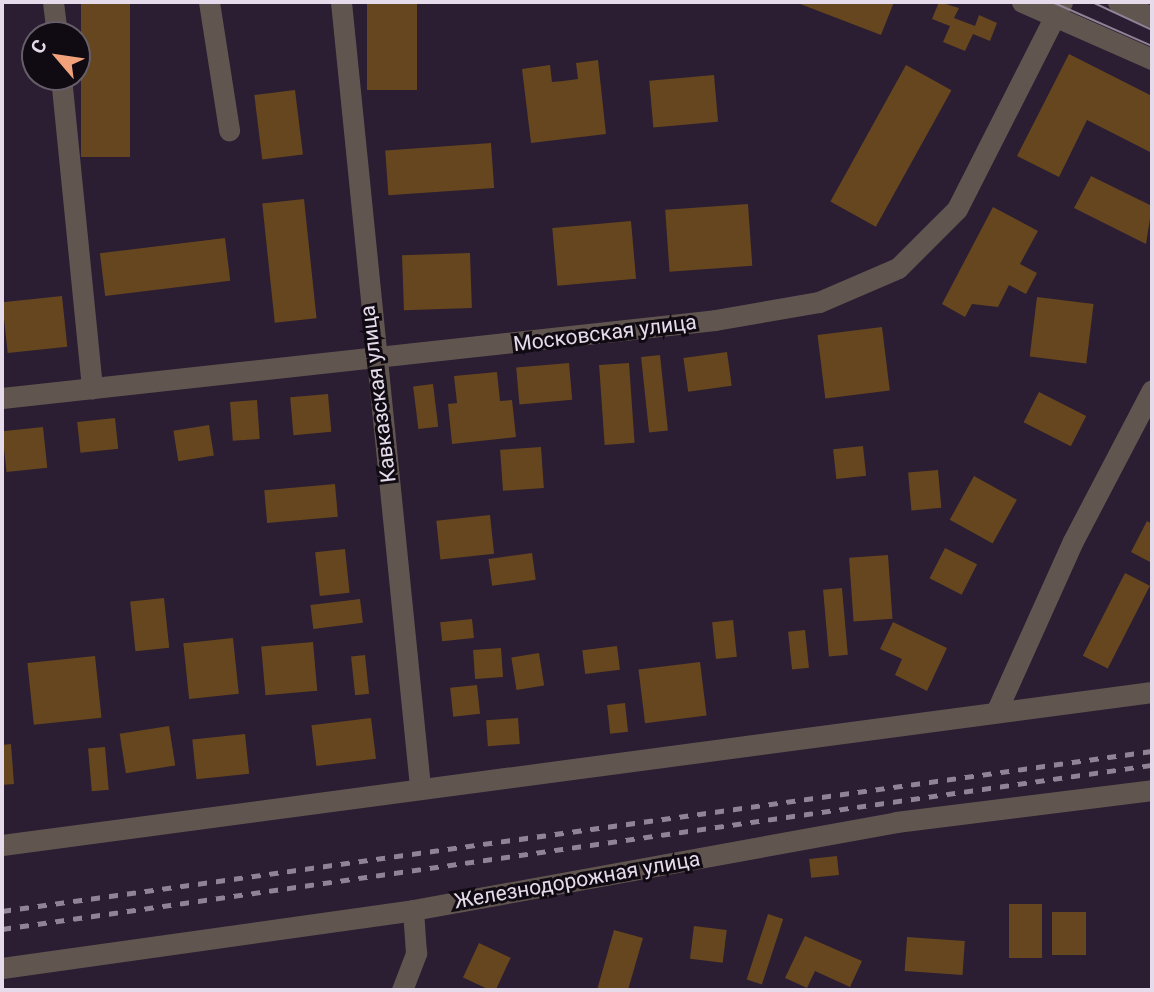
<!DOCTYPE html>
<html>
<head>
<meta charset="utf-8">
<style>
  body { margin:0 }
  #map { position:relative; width:1154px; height:992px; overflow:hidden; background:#2b1d32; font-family:Roboto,sans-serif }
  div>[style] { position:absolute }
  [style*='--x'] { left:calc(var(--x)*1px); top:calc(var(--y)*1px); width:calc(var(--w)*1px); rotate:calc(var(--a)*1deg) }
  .building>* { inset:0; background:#65461e; transform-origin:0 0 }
  .minor>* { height:21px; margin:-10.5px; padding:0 10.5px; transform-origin:10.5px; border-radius:10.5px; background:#61554f }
  .tram>* { height:2px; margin:-1px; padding:0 1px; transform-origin:1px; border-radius:1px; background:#8f8395 }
  .rail>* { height:5px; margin-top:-2.5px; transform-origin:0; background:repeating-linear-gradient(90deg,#8f8395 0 9px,transparent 0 18px) }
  span { translate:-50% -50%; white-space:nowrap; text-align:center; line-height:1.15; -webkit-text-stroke:6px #100a13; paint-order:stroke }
  .street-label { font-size:21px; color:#e5dbea }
  .frame { position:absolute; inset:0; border:4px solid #e5dbea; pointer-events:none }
  .north { position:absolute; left:21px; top:21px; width:70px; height:70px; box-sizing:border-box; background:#100a13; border:2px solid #655e69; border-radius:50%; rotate:299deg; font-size:19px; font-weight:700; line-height:28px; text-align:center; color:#e5dbea }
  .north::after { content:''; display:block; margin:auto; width:24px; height:32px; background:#f1a27b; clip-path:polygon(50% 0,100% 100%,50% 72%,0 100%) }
</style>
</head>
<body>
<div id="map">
  <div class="building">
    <div style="left:81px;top:2px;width:49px;height:155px"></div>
    <div style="left:367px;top:2px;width:50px;height:88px"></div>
    <div style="clip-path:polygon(795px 2px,894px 2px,881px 35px)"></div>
    <div style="clip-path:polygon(939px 2px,959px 8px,954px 18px,975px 26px,979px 15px,997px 23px,990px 41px,973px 34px,965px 51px,943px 42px,950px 26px,932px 19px)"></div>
    <div style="clip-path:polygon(1069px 54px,1152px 96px,1152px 153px,1087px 120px,1059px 177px,1017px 156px)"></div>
    <div style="clip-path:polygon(598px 60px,606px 134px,531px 143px,522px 69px,550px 65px,552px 82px,563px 81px,578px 79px,576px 63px)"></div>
    <div style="left:906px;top:65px;width:52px;height:156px;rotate:29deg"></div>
    <div style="left:714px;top:75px;width:47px;height:65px;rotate:85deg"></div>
    <div style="left:295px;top:90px;width:65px;height:41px;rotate:83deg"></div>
    <div style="left:491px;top:143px;width:45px;height:106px;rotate:86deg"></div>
    <div style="clip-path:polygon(1091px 176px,1152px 206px,1146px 244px,1074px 208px)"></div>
    <div style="left:304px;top:199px;width:120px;height:42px;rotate:84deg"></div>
    <div style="left:748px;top:204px;width:62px;height:83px;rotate:86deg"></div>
    <div style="clip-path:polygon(993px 207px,1038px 231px,1020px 264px,1037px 273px,1026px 294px,1009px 285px,998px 307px,972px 304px,965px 317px,942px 304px)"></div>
    <div style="left:631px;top:221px;width:58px;height:79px;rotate:85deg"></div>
    <div style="left:225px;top:238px;width:43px;height:126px;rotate:83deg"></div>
    <div style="left:470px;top:253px;width:55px;height:68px;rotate:88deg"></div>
    <div style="left:62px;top:296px;width:51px;height:60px;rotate:84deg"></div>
    <div style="left:1037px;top:297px;width:57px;height:60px;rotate:7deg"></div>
    <div style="left:882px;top:327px;width:64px;height:65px;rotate:83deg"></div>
    <div style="left:727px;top:352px;width:34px;height:44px;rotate:82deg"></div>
    <div style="left:660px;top:355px;width:76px;height:19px;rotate:84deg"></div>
    <div style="left:569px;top:363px;width:37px;height:53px;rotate:85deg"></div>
    <div style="left:629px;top:363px;width:80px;height:30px;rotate:86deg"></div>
    <div style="clip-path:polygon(497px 372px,500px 401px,512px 400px,516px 437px,452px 444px,448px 404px,457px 403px,454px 376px)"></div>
    <div style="left:433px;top:384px;width:43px;height:20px;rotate:83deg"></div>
    <div style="left:1039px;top:392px;width:53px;height:34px;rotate:27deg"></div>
    <div style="left:328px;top:394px;width:38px;height:38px;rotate:85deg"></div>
    <div style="left:257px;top:400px;width:39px;height:27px;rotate:86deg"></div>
    <div style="left:115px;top:418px;width:31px;height:38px;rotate:84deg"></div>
    <div style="left:209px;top:425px;width:31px;height:36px;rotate:81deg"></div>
    <div style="left:43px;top:427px;width:41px;height:41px;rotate:84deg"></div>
    <div style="left:863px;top:446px;width:30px;height:30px;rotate:84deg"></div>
    <div style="left:541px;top:447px;width:41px;height:41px;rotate:86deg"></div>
    <div style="left:938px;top:470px;width:38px;height:30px;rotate:85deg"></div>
    <div style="left:974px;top:476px;width:49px;height:50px;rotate:29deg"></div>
    <div style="left:335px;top:484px;width:33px;height:71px;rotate:85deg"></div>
    <div style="left:490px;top:515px;width:39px;height:54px;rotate:84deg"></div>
    <div style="clip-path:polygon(1147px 521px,1152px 524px,1152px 563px,1131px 552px)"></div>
    <div style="left:945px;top:548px;width:36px;height:34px;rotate:27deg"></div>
    <div style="left:345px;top:549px;width:44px;height:30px;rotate:84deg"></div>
    <div style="left:532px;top:553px;width:27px;height:44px;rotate:82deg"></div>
    <div style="left:888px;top:555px;width:64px;height:39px;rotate:86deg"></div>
    <div style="left:1125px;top:573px;width:28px;height:93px;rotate:27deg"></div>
    <div style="left:842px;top:588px;width:67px;height:19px;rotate:85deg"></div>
    <div style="left:164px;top:598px;width:50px;height:34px;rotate:84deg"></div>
    <div style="left:360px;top:599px;width:24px;height:50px;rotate:83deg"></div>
    <div style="left:472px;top:619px;width:19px;height:32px;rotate:84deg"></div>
    <div style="left:733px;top:620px;width:37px;height:21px;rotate:84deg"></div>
    <div style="clip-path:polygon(893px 622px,947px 648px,927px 691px,895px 675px,902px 659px,880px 649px)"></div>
    <div style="left:805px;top:630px;width:38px;height:17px;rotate:84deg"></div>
    <div style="left:233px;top:638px;width:56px;height:50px;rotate:84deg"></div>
    <div style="left:313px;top:642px;width:49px;height:52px;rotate:85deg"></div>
    <div style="left:617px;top:646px;width:24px;height:35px;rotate:83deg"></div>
    <div style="left:501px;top:648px;width:29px;height:28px;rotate:86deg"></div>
    <div style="left:539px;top:653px;width:33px;height:28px;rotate:81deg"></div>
    <div style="left:365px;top:655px;width:39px;height:14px;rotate:84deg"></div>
    <div style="left:95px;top:656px;width:62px;height:68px;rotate:84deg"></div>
    <div style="left:700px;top:662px;width:54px;height:62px;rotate:83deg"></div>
    <div style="left:477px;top:685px;width:29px;height:27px;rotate:84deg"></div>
    <div style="left:625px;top:703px;width:29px;height:18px;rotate:84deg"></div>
    <div style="left:371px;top:718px;width:41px;height:60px;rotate:83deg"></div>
    <div style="left:518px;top:718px;width:26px;height:32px;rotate:86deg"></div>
    <div style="left:169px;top:726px;width:40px;height:50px;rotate:81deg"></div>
    <div style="left:245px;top:734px;width:40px;height:53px;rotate:84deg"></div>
    <div style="clip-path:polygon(11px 744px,14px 784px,2px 785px,2px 745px)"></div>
    <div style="left:105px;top:747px;width:43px;height:17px;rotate:85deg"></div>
    <div style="left:837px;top:856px;width:19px;height:28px;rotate:84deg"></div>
    <div style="left:1009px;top:904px;width:33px;height:54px"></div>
    <div style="left:1052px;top:912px;width:34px;height:43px"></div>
    <div style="left:768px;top:914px;width:16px;height:69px;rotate:18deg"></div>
    <div style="left:694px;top:926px;width:33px;height:33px;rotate:7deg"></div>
    <div style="clip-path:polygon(614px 930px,643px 938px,628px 990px,597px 990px)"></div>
    <div style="clip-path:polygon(805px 936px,862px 961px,850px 987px,815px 971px,807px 988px,785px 978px)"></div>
    <div style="left:907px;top:937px;width:58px;height:34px;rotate:4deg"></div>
    <div style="left:479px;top:943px;width:35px;height:38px;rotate:25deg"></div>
  </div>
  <div class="minor">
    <div style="--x:53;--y:2;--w:33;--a:83"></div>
    <div style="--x:209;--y:2;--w:130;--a:81.1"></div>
    <div style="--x:341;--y:2;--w:788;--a:84.25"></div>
    <div style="--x:1022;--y:2;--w:142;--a:23.7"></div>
    <div style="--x:1118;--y:2;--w:37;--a:24"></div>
    <div style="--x:61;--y:77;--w:313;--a:84.3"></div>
    <div style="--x:2;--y:398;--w:717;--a:-6.24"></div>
    <div style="--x:715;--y:320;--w:106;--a:-9.8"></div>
    <div style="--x:819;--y:302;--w:86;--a:-23.3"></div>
    <div style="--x:898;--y:268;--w:83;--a:-45"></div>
    <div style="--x:957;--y:209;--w:232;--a:-63.1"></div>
    <div style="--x:997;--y:710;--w:185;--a:-65.8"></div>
    <div style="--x:1073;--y:541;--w:170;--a:-62.4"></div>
    <div style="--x:2;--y:845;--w:1160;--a:-7.58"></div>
    <div style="--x:2;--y:968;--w:415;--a:-8"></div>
    <div style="--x:413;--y:910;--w:491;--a:-10.3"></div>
    <div style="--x:896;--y:822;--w:258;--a:-7.1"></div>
    <div style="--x:402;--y:990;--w:40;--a:-69"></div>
    <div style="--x:416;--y:953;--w:43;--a:-94"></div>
  </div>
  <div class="tram">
    <div style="--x:1052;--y:2;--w:109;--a:23.7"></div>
    <div style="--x:1092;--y:2;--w:66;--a:25"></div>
  </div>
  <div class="rail">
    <div style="--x:2;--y:911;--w:1161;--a:-7.92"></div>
    <div style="--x:2;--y:929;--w:1162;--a:-8.12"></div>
  </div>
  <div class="street-label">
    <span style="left:605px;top:333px;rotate:-7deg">Московская улица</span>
    <span style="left:378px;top:394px;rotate:-97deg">Кавказская улица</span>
    <span style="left:577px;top:880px;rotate:-10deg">Железнодорожная улица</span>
  </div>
  <div class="frame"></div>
  <div class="north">С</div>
</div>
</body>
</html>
